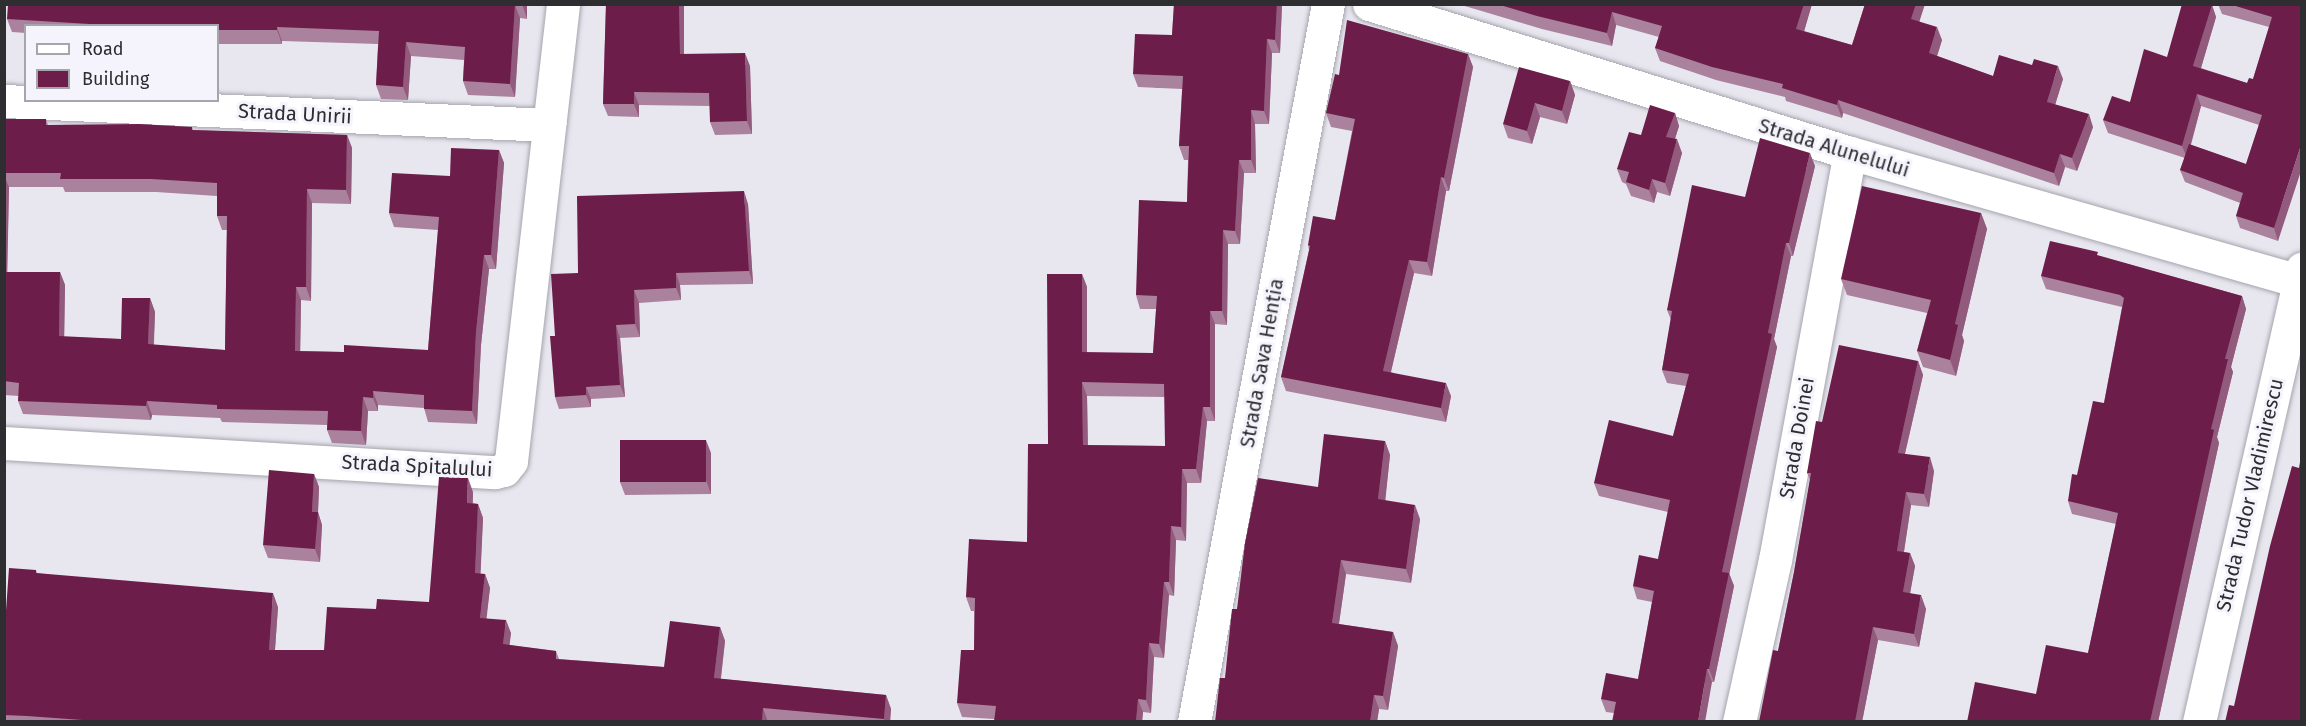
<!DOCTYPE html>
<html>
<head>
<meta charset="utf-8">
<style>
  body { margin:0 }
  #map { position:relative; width:2306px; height:726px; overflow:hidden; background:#e8e7f0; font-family:"Fira Sans",sans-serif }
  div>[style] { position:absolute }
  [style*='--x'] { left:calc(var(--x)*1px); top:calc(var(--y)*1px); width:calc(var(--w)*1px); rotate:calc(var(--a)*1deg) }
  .roads { filter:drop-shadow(0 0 2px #a5a4ad) drop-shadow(0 0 2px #a5a4ad) }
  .minor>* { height:33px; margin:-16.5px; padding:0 16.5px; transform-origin:16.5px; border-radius:16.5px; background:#fff }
  .wall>* { inset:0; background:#aa829d }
  .shaded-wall>* { inset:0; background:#925a7c }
  .building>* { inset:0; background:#6d1d4a; transform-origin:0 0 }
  span { translate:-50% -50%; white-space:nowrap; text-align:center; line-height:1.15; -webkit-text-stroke:6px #f5f4fd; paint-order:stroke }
  .street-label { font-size:20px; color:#2e2e31 }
  .frame { position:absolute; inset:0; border:6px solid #2e2e31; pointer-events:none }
  .legend { position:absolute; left:24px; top:24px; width:195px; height:78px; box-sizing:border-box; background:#f5f4fd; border:2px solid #a5a5ab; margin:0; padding:8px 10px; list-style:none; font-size:18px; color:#2e2e31 }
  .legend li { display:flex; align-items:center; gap:12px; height:30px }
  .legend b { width:30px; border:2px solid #a5a5ab }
</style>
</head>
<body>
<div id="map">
  <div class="roads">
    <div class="minor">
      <div style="--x:1369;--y:4;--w:504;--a:17.21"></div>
      <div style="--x:1850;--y:153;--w:470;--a:15.9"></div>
      <div style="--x:4;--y:101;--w:546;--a:2.52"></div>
      <div style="--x:4;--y:443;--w:492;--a:3.4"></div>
      <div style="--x:495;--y:472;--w:9;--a:-13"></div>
      <div style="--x:504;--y:470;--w:11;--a:-52"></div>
      <div style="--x:511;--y:461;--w:460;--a:-83.5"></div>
      <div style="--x:1194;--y:722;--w:730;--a:-79.43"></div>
      <div style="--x:1739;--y:722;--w:166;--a:-77.5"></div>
      <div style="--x:1775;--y:560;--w:414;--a:-79.6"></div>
      <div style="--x:2199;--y:722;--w:465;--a:-77.2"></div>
    </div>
  </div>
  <div class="wall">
    <div style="clip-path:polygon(527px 4px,527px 19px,520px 18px,515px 97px,468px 95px,463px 81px,464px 60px,411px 56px,408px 100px,381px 99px,376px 85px,378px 44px,282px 41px,282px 44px,218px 44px,218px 26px,26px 26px,26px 33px,12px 32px,7px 19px)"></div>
    <div style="clip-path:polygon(606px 4px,684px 4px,684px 54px,750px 66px,752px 134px,715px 135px,710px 122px,710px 106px,639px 105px,639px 117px,608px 116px,603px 104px)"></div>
    <div style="clip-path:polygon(evenodd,1174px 4px,1282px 4px,1280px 53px,1272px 53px,1269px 124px,1255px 124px,1256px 173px,1244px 173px,1240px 244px,1228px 244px,1227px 325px,1215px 324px,1215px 421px,1207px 421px,1201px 483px,1187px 483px,1186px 541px,1176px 540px,1174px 596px,1169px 595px,1164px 658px,1154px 657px,1151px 713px,1143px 712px,1142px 722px,994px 722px,994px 719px,962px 717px,957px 703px,974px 650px,974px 611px,971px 611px,966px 597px,1027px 542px,1048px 444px,1082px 274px,1087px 287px,1087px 353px,1153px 353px,1156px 309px,1140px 309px,1136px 295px,1187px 202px,1188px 160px,1184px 160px,1179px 146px,1182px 89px,1138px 87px,1133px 74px,1172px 35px,1174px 4px,1087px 396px,1165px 397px,1165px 446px,1088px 445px,1087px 396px)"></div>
    <div style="clip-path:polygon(1458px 4px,1812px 4px,1804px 31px,1852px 45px,1865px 4px,1925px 4px,1919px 21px,1942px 40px,1937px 56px,1993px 76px,2063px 79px,2055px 105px,2093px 127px,2077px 171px,2065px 167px,2059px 186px,1843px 113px,1842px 118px,1786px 101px,1785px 97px,1716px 80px,1660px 61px,1655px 48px,1659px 37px,1616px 25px,1612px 46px,1542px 29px)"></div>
    <div style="clip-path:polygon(evenodd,2218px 4px,2301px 4px,2278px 241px,2240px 228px,2236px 216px,2240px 203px,2185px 182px,2180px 170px,2185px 158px,2108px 133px,2103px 120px,2130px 102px,2212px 5px,2216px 17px,2201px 68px,2247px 83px,2253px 79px,2269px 27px,2222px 14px,2218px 4px,2201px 106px,2259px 125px,2246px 164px,2191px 145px,2201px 106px)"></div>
    <div style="clip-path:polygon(1468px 54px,1473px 67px,1449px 191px,1446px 191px,1432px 276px,1414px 273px,1391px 372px,1451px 396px,1446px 422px,1286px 391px,1281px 377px,1309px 250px,1308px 245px,1335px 220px,1352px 131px,1331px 127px,1326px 113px)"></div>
    <div style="clip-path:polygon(1570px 81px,1575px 95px,1567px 124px,1540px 117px,1532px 144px,1508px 138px,1503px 124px)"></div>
    <div style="clip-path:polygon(1675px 113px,1679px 126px,1675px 139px,1682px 153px,1670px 196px,1657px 192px,1654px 203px,1631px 196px,1626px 184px,1622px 182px,1617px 169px,1641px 135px)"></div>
    <div style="clip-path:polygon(evenodd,4px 119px,46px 119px,48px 125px,192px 127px,193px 130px,347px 135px,352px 148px,351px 204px,312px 203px,311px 301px,301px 300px,300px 351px,344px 352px,428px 350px,438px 230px,394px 227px,389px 213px,450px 176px,499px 150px,504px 163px,496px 269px,489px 269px,481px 345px,477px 424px,428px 422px,424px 408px,378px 405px,378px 411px,368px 411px,366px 445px,332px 443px,327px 430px,327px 425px,222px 422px,220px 418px,152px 415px,151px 420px,23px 414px,18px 401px,19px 396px,4px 395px,4px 119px,9px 187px,63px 187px,65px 192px,156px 192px,217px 196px,217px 216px,222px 230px,227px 230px,225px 350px,154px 345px,155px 312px,150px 298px,121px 339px,64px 337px,65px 285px,60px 272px,7px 272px,9px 187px)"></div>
    <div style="clip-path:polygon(1815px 166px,1793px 256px,1791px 256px,1774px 339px,1777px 347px,1729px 573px,1734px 586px,1714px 682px,1712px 682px,1614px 713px,1606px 712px,1601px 699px,1638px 679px,1652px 602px,1637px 599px,1633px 586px,1658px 559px,1668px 512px,1599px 496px,1594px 483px,1673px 436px,1686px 386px,1667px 383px,1662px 370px,1671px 320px,1667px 310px,1745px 197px)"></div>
    <div style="clip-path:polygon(748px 204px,753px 284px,680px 285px,681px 300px,639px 303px,640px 337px,620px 338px,625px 397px,591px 399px,591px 407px,559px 409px,555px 397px,555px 336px,578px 273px)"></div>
    <div style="clip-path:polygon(1981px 213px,1987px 229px,1962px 335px,1964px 341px,1956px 376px,1923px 367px,1917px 351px,1927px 313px,1847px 295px,1841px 279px)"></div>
    <div style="clip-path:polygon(2099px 256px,2242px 296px,2246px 309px,2231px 367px,2233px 372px,2217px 437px,2219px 443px,2158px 722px,2036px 694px,2088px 653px,2116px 524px,2072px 514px,2068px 501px,2104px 403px,2122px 307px,2046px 289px,2041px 276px)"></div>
    <div style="clip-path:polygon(1918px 361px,1923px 375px,1905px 454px,1934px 471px,1929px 507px,1911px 505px,1904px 552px,1910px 553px,1915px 566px,1910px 593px,1926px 609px,1919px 647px,1878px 640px,1862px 722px,1759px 722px,1778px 651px,1794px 572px,1810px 480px,1807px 473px,1822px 422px)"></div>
    <div style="clip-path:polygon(1385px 441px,1390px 455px,1385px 500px,1420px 519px,1411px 583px,1346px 574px,1339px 624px,1393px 632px,1398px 646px,1388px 710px,1379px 709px,1377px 722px,1215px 722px,1225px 678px,1237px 609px,1318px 487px)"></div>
    <div style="clip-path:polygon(711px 453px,711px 494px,625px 495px,620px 482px)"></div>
    <div style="clip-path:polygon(314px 474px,319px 487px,318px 512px,322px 525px,320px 562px,268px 558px,263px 545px)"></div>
    <div style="clip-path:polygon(473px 492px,473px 503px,478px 504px,483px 518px,480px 574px,485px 574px,490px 588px,486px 618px,511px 633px,509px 645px,556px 651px,559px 659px,664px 667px,720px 627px,725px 641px,721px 679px,886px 695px,891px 709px,890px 722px,4px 722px,4px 639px,36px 570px,37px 573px,278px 607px,275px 650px,324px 650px,376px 609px,429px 602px)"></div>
  </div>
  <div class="shaded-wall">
    <div style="clip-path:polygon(522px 4px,527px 4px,527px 19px)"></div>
    <div style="clip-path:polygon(679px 4px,684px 4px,684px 67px,680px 54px)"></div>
    <div style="clip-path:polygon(1277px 4px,1282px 4px,1280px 53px,1275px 40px)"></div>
    <div style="clip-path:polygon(1804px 4px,1812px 4px,1801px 42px,1796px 29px)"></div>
    <div style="clip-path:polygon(1916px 4px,1925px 4px,1916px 32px,1911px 19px)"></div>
    <div style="clip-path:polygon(515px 5px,520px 18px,515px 97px,510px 84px)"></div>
    <div style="clip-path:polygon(2212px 5px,2216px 17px,2198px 78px,2193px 66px)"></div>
    <div style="clip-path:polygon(1612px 12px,1616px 25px,1612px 46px,1607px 33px)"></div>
    <div style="clip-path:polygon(277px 27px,282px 41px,282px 44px,277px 30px)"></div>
    <div style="clip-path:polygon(1937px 27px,1942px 40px,1934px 66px,1929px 53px)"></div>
    <div style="clip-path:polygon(1267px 39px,1272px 53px,1269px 124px,1264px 111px)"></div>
    <div style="clip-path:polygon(406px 42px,411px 56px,408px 100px,403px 87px)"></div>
    <div style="clip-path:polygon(745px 53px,750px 66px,752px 134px,747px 121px)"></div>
    <div style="clip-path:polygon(1468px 54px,1473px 67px,1449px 191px,1444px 178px)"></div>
    <div style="clip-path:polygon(2058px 66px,2063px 79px,2052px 115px,2047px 102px)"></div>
    <div style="clip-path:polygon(1570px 81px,1575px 95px,1567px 124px,1562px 111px)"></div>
    <div style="clip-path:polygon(634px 92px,639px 105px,639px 117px,634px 104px)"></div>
    <div style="clip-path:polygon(2197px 94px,2201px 106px,2187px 158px,2182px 146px)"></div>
    <div style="clip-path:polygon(1838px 100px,1843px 113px,1842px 118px,1837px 105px)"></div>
    <div style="clip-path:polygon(1535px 103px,1540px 117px,1532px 144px,1527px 131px)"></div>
    <div style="clip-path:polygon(1251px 110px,1255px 124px,1256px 173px,1251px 160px)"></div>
    <div style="clip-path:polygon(1675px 113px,1679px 126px,1671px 151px,1666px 137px)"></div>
    <div style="clip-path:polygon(2089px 114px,2093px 127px,2077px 171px,2072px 158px)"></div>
    <div style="clip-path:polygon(347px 135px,352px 148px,351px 204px,346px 190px)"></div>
    <div style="clip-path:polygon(1677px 139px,1682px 153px,1670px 196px,1665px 183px)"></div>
    <div style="clip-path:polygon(2301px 145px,2301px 171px,2278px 241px,2274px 228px)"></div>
    <div style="clip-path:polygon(499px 150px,504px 163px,496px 269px,491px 255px)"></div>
    <div style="clip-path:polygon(1810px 153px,1815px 166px,1793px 256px,1789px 243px)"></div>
    <div style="clip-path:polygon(2060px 154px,2065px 167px,2059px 186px,2054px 173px)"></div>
    <div style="clip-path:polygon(1239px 160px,1244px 173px,1240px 244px,1235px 231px)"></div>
    <div style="clip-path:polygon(4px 175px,9px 187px,7px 285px,4px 278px)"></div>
    <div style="clip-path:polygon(1441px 177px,1446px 191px,1432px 276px,1427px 262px)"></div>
    <div style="clip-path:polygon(1652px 179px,1657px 192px,1654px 203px,1649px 190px)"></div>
    <div style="clip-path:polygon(307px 189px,312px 203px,311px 301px,306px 287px)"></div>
    <div style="clip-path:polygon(744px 191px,748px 204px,753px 284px,749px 271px)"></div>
    <div style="clip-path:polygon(1981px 213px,1987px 229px,1962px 335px,1964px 341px,1956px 376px,1950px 360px,1955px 324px)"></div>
    <div style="clip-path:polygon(1223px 230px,1228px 244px,1227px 325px,1222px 311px)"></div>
    <div style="clip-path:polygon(1786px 243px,1791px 256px,1774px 339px,1777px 347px,1727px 585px,1722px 572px,1768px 333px)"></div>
    <div style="clip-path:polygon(484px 255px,489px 269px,481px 345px,477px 424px,472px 411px,476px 332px)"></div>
    <div style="clip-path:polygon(1409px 260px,1414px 273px,1388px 384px,1383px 371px)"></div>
    <div style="clip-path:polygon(60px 272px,65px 285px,64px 350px,59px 336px)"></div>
    <div style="clip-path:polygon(676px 273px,680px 285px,681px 300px,676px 288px)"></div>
    <div style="clip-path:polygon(1082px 274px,1087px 287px,1087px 366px,1082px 352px)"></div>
    <div style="clip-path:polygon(296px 287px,301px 300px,300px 365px,295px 351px)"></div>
    <div style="clip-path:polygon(634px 290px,639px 303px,640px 337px,635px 324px)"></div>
    <div style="clip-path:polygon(2242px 296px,2246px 309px,2231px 367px,2233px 372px,2217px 437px,2219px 443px,2158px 722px,2150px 722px,2225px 359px)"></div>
    <div style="clip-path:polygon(150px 298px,155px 312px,153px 358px,148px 344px)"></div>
    <div style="clip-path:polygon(1210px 311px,1215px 324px,1215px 421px,1210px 407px)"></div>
    <div style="clip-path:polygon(616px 325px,620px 338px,625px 397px,620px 385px)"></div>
    <div style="clip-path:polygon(1918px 361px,1923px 375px,1902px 466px,1898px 453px)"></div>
    <div style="clip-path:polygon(1082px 382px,1087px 396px,1088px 458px,1083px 445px)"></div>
    <div style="clip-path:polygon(1446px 383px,1451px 396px,1446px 422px,1441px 408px)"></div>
    <div style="clip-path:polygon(586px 387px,591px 399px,591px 407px,586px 395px)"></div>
    <div style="clip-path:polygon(373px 391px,378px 405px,378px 411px,373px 398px)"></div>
    <div style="clip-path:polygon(363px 397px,368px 411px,366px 445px,361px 431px)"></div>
    <div style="clip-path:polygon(147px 401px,152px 415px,151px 420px,146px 406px)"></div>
    <div style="clip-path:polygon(1203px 407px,1207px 421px,1201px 483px,1196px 469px)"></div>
    <div style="clip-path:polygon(706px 440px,711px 453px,711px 494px,706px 480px)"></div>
    <div style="clip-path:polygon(1385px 441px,1390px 455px,1384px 513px,1378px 499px)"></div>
    <div style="clip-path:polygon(1930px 457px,1934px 471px,1929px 507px,1924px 494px)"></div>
    <div style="clip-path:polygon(1182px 469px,1187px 483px,1186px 541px,1181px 527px)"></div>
    <div style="clip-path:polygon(314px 474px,319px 487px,318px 512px,322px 525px,320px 562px,315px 549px,312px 512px)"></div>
    <div style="clip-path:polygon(468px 478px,473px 492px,472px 516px,467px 503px)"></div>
    <div style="clip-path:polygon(1906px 492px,1911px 505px,1902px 564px,1897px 551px)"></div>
    <div style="clip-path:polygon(478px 504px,483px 518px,480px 587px,475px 573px)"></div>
    <div style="clip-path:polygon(1415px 505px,1420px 519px,1411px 583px,1406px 569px)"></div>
    <div style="clip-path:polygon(1171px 526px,1176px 540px,1174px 596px,1169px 582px)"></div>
    <div style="clip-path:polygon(1910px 553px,1915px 566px,1908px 605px,1903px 592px)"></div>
    <div style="clip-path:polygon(1341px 560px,1346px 574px,1337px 637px,1332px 623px)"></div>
    <div style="clip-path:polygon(1729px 573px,1734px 586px,1714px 682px,1709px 669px)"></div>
    <div style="clip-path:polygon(485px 574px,490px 588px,485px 632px,480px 618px)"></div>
    <div style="clip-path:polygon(1164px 582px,1169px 595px,1164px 658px,1159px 644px)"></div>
    <div style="clip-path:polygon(273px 593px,278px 607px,274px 663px,269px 650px)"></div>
    <div style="clip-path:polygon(1921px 595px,1926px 609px,1919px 647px,1914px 634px)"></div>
    <div style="clip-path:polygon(506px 620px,511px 633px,508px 658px,503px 644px)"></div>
    <div style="clip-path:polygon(720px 627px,725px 641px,719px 692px,714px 678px)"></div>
    <div style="clip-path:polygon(1873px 627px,1878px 640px,1862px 722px,1855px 722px)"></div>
    <div style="clip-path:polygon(1393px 632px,1398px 646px,1388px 710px,1383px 696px)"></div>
    <div style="clip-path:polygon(1149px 643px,1154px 657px,1151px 713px,1146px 700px)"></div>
    <div style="clip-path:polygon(1707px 669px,1712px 682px,1705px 722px,1698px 722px)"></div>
    <div style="clip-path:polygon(886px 695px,891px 709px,890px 722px,885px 722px,884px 719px)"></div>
    <div style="clip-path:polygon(1374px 695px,1379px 709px,1377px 722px,1370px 722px)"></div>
    <div style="clip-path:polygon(1138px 699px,1143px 712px,1142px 722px,1136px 722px)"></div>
    <div style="clip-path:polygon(763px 708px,768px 722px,762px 722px)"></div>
  </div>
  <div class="building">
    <div style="clip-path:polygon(8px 4px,522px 4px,515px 5px,510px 84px,463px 81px,465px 47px,406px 42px,403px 87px,376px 85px,379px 31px,277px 27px,277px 30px,218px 30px,218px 26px,123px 26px,7px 19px)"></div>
    <div style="clip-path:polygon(606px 4px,679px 4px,680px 54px,745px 53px,747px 121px,710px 122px,709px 93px,634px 92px,634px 104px,603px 104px)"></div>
    <div style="clip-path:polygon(evenodd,1174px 4px,1277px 4px,1275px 40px,1267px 39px,1264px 111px,1251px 110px,1251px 160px,1239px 160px,1235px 231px,1223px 230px,1222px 311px,1210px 311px,1210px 407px,1203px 407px,1196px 469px,1182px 469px,1181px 527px,1171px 526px,1169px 582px,1164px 582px,1159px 644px,1149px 643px,1146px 700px,1138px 699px,1136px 722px,994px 722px,996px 706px,957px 703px,961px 650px,974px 650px,975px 598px,966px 597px,969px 539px,1027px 542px,1028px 444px,1048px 444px,1047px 274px,1082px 274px,1082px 352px,1153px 353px,1157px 296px,1136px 295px,1139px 200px,1187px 202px,1189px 146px,1179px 146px,1183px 76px,1133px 74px,1135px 34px,1172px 35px,1174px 4px,1082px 382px,1164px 384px,1165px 446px,1083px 445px,1082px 382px)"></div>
    <div style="clip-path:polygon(1497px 4px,1804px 4px,1796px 29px,1852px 45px,1865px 4px,1916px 4px,1911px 19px,1937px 27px,1929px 53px,1993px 76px,1999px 55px,2032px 65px,2034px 59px,2058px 66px,2047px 102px,2089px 114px,2072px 158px,2060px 154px,2054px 173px,1838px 100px,1837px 105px,1782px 88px,1783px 84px,1712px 67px,1655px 48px,1662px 26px,1612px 12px,1607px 33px,1537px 16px)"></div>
    <div style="clip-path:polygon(2182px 4px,2212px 5px,2193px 66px,2247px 83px,2249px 78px,2253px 79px,2272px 17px,2229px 4px,2301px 4px,2301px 145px,2274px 228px,2236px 216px,2243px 193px,2180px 170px,2189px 144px,2246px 164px,2262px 115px,2197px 94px,2182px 146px,2103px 120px,2112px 96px,2130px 102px,2144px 49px,2167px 57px)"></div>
    <div style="clip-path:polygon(1347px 20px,1468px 54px,1444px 178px,1441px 177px,1427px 262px,1409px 260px,1383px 371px,1446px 383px,1441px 408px,1281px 377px,1310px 246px,1308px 245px,1313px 216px,1335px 220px,1355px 119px,1326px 113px,1335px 74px,1339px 75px)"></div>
    <div style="clip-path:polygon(1519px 67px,1570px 81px,1562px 111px,1535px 103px,1527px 131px,1503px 124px)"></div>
    <div style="clip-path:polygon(1650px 105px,1675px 113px,1666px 137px,1677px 139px,1665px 183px,1652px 179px,1649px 190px,1626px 182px,1629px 172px,1617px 169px,1629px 132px,1641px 135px)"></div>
    <div style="clip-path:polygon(4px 119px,46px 119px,46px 125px,139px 124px,192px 127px,192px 130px,347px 135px,346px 190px,307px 189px,306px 287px,296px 287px,295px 351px,344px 352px,344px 345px,428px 350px,439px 217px,389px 213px,392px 173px,450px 176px,451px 148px,499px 150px,491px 255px,484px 255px,476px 332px,472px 411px,424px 409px,424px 395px,373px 391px,373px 398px,363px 397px,361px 431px,327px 430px,328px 411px,217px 409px,217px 405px,147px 401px,146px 406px,18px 401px,19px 383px,4px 381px,4px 272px,60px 272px,59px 336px,121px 339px,122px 298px,150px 298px,148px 344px,225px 350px,227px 216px,217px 216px,217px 183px,151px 179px,60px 179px,61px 173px,4px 173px)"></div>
    <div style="clip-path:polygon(1760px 138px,1810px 153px,1789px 243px,1786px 243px,1768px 333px,1772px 334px,1722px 572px,1729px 573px,1709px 669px,1707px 669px,1698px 722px,1612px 722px,1616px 702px,1601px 699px,1606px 673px,1638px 679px,1654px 591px,1633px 586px,1639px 555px,1658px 559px,1670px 500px,1594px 483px,1609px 420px,1673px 436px,1689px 374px,1662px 370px,1672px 311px,1667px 310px,1692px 185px,1745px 197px)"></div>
    <div style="clip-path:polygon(1862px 186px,1981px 213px,1955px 324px,1958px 325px,1950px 360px,1917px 351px,1931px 300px,1841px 279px)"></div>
    <div style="clip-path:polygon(744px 191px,749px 271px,676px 273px,676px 288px,634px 290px,635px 324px,616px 325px,620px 385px,586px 387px,586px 395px,555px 397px,550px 336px,555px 336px,551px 274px,578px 273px,577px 196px)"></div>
    <div style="clip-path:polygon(2050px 241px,2098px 252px,2097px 255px,2242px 296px,2225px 359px,2228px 359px,2211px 429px,2214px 430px,2150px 722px,1967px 722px,1975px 682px,2036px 694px,2046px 645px,2088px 653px,2118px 513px,2068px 501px,2072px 474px,2077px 475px,2093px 401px,2104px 403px,2124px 298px,2120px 295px,2041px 276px)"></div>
    <div style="clip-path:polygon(1839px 345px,1918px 361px,1898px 453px,1930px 457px,1924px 494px,1906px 492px,1897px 551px,1910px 553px,1903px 592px,1921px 595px,1914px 634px,1873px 627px,1855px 722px,1759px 722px,1773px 650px,1778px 651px,1794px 572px,1811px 473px,1807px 473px,1816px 421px,1822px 422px)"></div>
    <div style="clip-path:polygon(1324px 434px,1385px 441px,1378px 499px,1415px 505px,1406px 569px,1341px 560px,1332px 623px,1393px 632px,1383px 696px,1374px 695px,1370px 722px,1215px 722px,1220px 678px,1225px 678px,1232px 609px,1237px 609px,1245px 543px,1258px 478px,1318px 487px)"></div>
    <div style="left:620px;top:440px;width:86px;height:42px"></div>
    <div style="clip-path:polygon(2301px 456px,2301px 722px,2225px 722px,2229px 705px,2234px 706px,2270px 546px,2292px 466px,2299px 468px)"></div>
    <div style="clip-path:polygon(269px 470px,314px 474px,312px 512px,318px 512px,315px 549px,263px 545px)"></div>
    <div style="clip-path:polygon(439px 477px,468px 478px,467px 503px,478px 504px,475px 573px,485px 574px,480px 618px,506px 620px,503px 644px,556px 651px,556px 659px,664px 667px,670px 621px,720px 627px,714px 678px,886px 695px,884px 719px,763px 708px,762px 722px,148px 722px,138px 720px,138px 722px,110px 722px,27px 716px,4px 715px,4px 639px,9px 568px,36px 570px,36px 573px,273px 593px,269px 650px,324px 650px,327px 607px,376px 609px,377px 599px,429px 602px)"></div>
  </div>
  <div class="street-label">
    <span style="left:295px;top:114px;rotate:3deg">Strada Unirii</span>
    <span style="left:1834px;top:148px;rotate:17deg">Strada Alunelului</span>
    <span style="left:1262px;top:363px;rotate:-80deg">Strada Sava Henția</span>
    <span style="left:1797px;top:438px;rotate:-80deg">Strada Doinei</span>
    <span style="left:417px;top:466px;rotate:3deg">Strada Spitalului</span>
    <span style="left:2250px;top:495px;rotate:-77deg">Strada Tudor Vladimirescu</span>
  </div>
  <div class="frame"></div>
  <ul class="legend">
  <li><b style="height:8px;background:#fff"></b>Road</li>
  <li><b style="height:16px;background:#6d1d4a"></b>Building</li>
  </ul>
</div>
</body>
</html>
